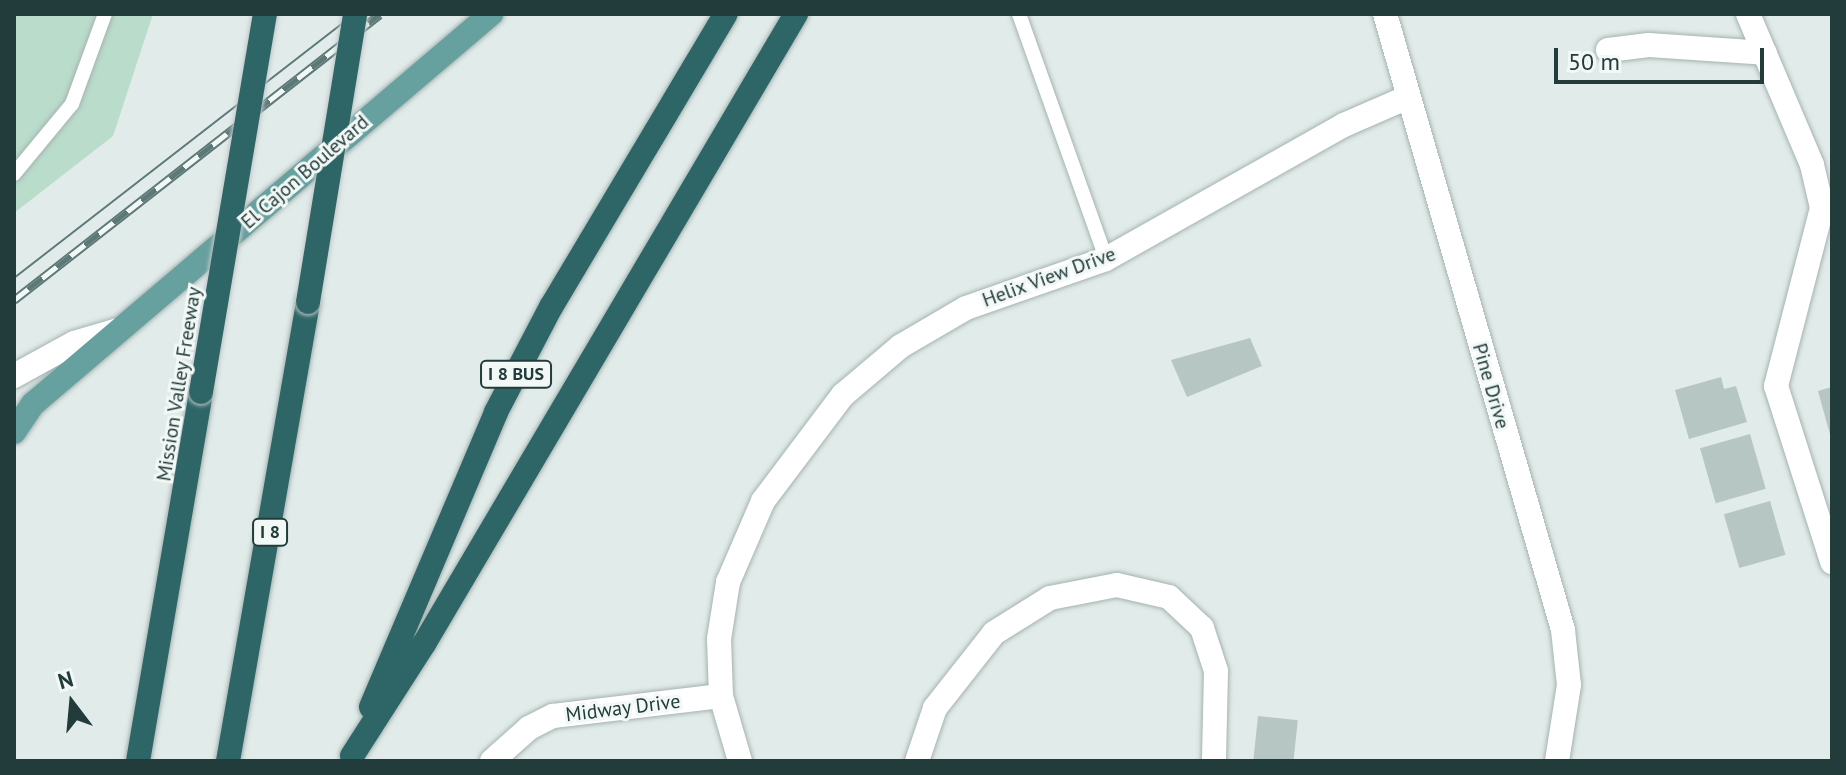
<!DOCTYPE html>
<html>
<head>
<meta charset="utf-8">
<style>
  body { margin:0 }
  #map { position:relative; width:1846px; height:775px; overflow:hidden; background:#e1ebe9; font-family:"PT Sans",sans-serif }
  div>[style] { position:absolute }
  [style*='--x'] { left:calc(var(--x)*1px); top:calc(var(--y)*1px); width:calc(var(--w)*1px); rotate:calc(var(--a)*1deg) }
  .green>* { inset:0; background:#badccb }
  .building>* { inset:0; background:#b6c6c3; transform-origin:0 0 }
  .roads { filter:drop-shadow(0 0 2px #a4b3b1) drop-shadow(0 0 2px #a4b3b1) }
  .lane>* { height:14px; margin:-7px; padding:0 7px; transform-origin:7px; border-radius:7px; background:#fff }
  .street>* { height:24px; margin:-12px; padding:0 12px; transform-origin:12px; border-radius:12px; background:#fff }
  .secondary>* { height:24px; margin:-12px; padding:0 12px; transform-origin:12px; border-radius:12px; background:#fff }
  .primary>* { height:24px; margin:-12px; padding:0 12px; transform-origin:12px; border-radius:12px; background:#66a09f }
  .highway>* { height:24px; margin:-12px; padding:0 12px; transform-origin:12px; border-radius:12px; background:#2e6668 }
  .tram>* { height:2px; margin:-1px; padding:0 1px; transform-origin:1px; border-radius:1px; background:#5c7877 }
  .rail>* { height:9px; margin-top:-4.5px; transform-origin:0; background:repeating-linear-gradient(90deg,#f2f8f6 0 18px,#5c7877 0 36px); box-sizing:border-box; border-block:2px solid #5c7877 }
  .bridges { filter:drop-shadow(0 0 2px #c1c8c8) drop-shadow(0 0 2px #c1c8c8) }
  .highway-bridge>* { height:24px; margin:-12px; padding:0 12px; transform-origin:12px; border-radius:12px; background:#2e6668 }
  span { translate:-50% -50%; white-space:nowrap; text-align:center; line-height:1.15; -webkit-text-stroke:6px #f2f8f6; paint-order:stroke }
  .shield-label span { padding:2px 6px; background:#f2f8f6; border:2px solid; border-radius:6px; -webkit-text-stroke-width:0 }
  .shield-label { font-size:18px; color:#223c3b; font-weight:700 }
  .street-label { font-size:20px; color:#223c3b }
  .frame { position:absolute; inset:0; border:16px solid #223c3b; pointer-events:none }
  .north { position:absolute; left:32px; top:663px; width:80px; height:80px; -webkit-text-stroke:6px #f2f8f6; paint-order:stroke; rotate:344deg; font-size:22px; font-weight:700; line-height:32px; text-align:center; color:#223c3b }
  .north::after { content:''; display:block; margin:auto; width:28px; height:36px; background:#223c3b; clip-path:polygon(50% 0,100% 100%,50% 72%,0 100%) }
  .scale { position:absolute; left:1554px; top:48px; width:210px; height:36px; box-sizing:border-box; border:4px solid #223c3b; border-top:0; padding-left:10px; font-size:24px; line-height:28px; white-space:nowrap; color:#223c3b; -webkit-text-stroke:6px #f2f8f6; paint-order:stroke }
</style>
</head>
<body>
<div id="map">
  <div class="green">
    <div style="clip-path:polygon(14px 14px,153px 14px,113px 136px,14px 213px)"></div>
  </div>
  <div class="building">
    <div style="clip-path:polygon(1250px 338px,1262px 366px,1187px 397px,1171px 360px)"></div>
    <div style="clip-path:polygon(1721px 377px,1724px 389px,1736px 386px,1747px 422px,1689px 439px,1675px 390px)"></div>
    <div style="clip-path:polygon(1832px 387px,1832px 438px,1831px 438px,1818px 391px)"></div>
    <div style="left:1750px;top:434px;width:57px;height:52px;rotate:74deg"></div>
    <div style="left:1770px;top:501px;width:56px;height:48px;rotate:74deg"></div>
    <div style="left:1258px;top:716px;width:40px;height:45px;rotate:6deg"></div>
  </div>
  <div class="roads">
    <div class="lane">
      <div style="--x:1019;--y:14;--w:260;--a:70.4"></div>
      <div style="--x:14;--y:174;--w:91;--a:-50.4"></div>
      <div style="--x:72;--y:104;--w:96;--a:-69.9"></div>
    </div>
    <div class="street">
      <div style="--x:1385;--y:14;--w:641;--a:73.88"></div>
      <div style="--x:1563;--y:630;--w:55;--a:83.8"></div>
      <div style="--x:1569;--y:685;--w:77;--a:99"></div>
      <div style="--x:1748;--y:14;--w:164;--a:67"></div>
      <div style="--x:1812;--y:165;--w:44;--a:76.9"></div>
      <div style="--x:1822;--y:208;--w:184;--a:104.5"></div>
      <div style="--x:1776;--y:386;--w:185;--a:72.3"></div>
      <div style="--x:1608;--y:50;--w:41;--a:-7"></div>
      <div style="--x:1649;--y:45;--w:116;--a:3.9"></div>
      <div style="--x:492;--y:761;--w:50;--a:-41.7"></div>
      <div style="--x:529;--y:728;--w:27;--a:-27"></div>
      <div style="--x:553;--y:716;--w:169;--a:-6.8"></div>
      <div style="--x:740;--y:761;--w:68;--a:-106.3"></div>
      <div style="--x:721;--y:696;--w:57;--a:-92"></div>
      <div style="--x:719;--y:639;--w:58;--a:-81"></div>
      <div style="--x:728;--y:582;--w:88;--a:-66.6"></div>
      <div style="--x:763;--y:501;--w:133;--a:-53"></div>
      <div style="--x:843;--y:395;--w:76;--a:-40.2"></div>
      <div style="--x:901;--y:346;--w:75;--a:-30.3"></div>
      <div style="--x:966;--y:308;--w:148;--a:-19.3"></div>
      <div style="--x:1106;--y:259;--w:273;--a:-29.4"></div>
      <div style="--x:1344;--y:125;--w:70;--a:-23.6"></div>
      <div style="--x:917;--y:761;--w:56;--a:-71.2"></div>
      <div style="--x:935;--y:708;--w:95;--a:-51.8"></div>
      <div style="--x:994;--y:633;--w:66;--a:-32"></div>
      <div style="--x:1050;--y:598;--w:68;--a:-11"></div>
      <div style="--x:1117;--y:585;--w:53;--a:13"></div>
      <div style="--x:1169;--y:597;--w:45;--a:43.2"></div>
      <div style="--x:1202;--y:628;--w:45;--a:72"></div>
      <div style="--x:1216;--y:671;--w:90;--a:91.3"></div>
    </div>
    <div class="secondary">
      <div style="--x:14;--y:376;--w:68;--a:-28.8"></div>
      <div style="--x:74;--y:343;--w:46;--a:-16.5"></div>
    </div>
    <div class="primary">
      <div style="--x:14;--y:432;--w:34;--a:-56"></div>
      <div style="--x:33;--y:404;--w:602;--a:-40.42"></div>
    </div>
    <div class="highway">
      <div style="--x:371;--y:707;--w:320;--a:-67"></div>
      <div style="--x:496;--y:412;--w:119;--a:-62.4"></div>
      <div style="--x:551;--y:307;--w:341;--a:-59.2"></div>
      <div style="--x:352;--y:756;--w:133;--a:-57.3"></div>
      <div style="--x:424;--y:644;--w:732;--a:-59.44"></div>
      <div style="--x:138;--y:761;--w:374;--a:-80.3"></div>
      <div style="--x:228;--y:761;--w:466;--a:-80.1"></div>
    </div>
  </div>
  <div class="tram">
    <div style="--x:14;--y:278;--w:430;--a:-37.8"></div>
  </div>
  <div class="rail">
    <div style="--x:14;--y:300;--w:464;--a:-38"></div>
  </div>
  <div class="bridges">
    <div class="highway-bridge">
      <div style="--x:308;--y:302;--w:292;--a:-80.7"></div>
      <div style="--x:201;--y:392;--w:383;--a:-80.4"></div>
    </div>
  </div>
  <div class="shield-label">
    <span style="left:516px;top:374px">I 8 BUS</span>
    <span style="left:270px;top:532px">I 8</span>
  </div>
  <div class="street-label">
    <span style="left:305px;top:172px;rotate:-41deg">El Cajon Boulevard</span>
    <span style="left:1049px;top:277px;rotate:-20deg">Helix View Drive</span>
    <span style="left:179px;top:384px;rotate:-81deg">Mission Valley Freeway</span>
    <span style="left:1491px;top:386px;rotate:74deg">Pine Drive</span>
    <span style="left:623px;top:708px;rotate:-7deg">Midway Drive</span>
  </div>
  <div class="frame"></div>
  <div class="north">N</div>
  <div class="scale">50 m</div>
</div>
</body>
</html>
